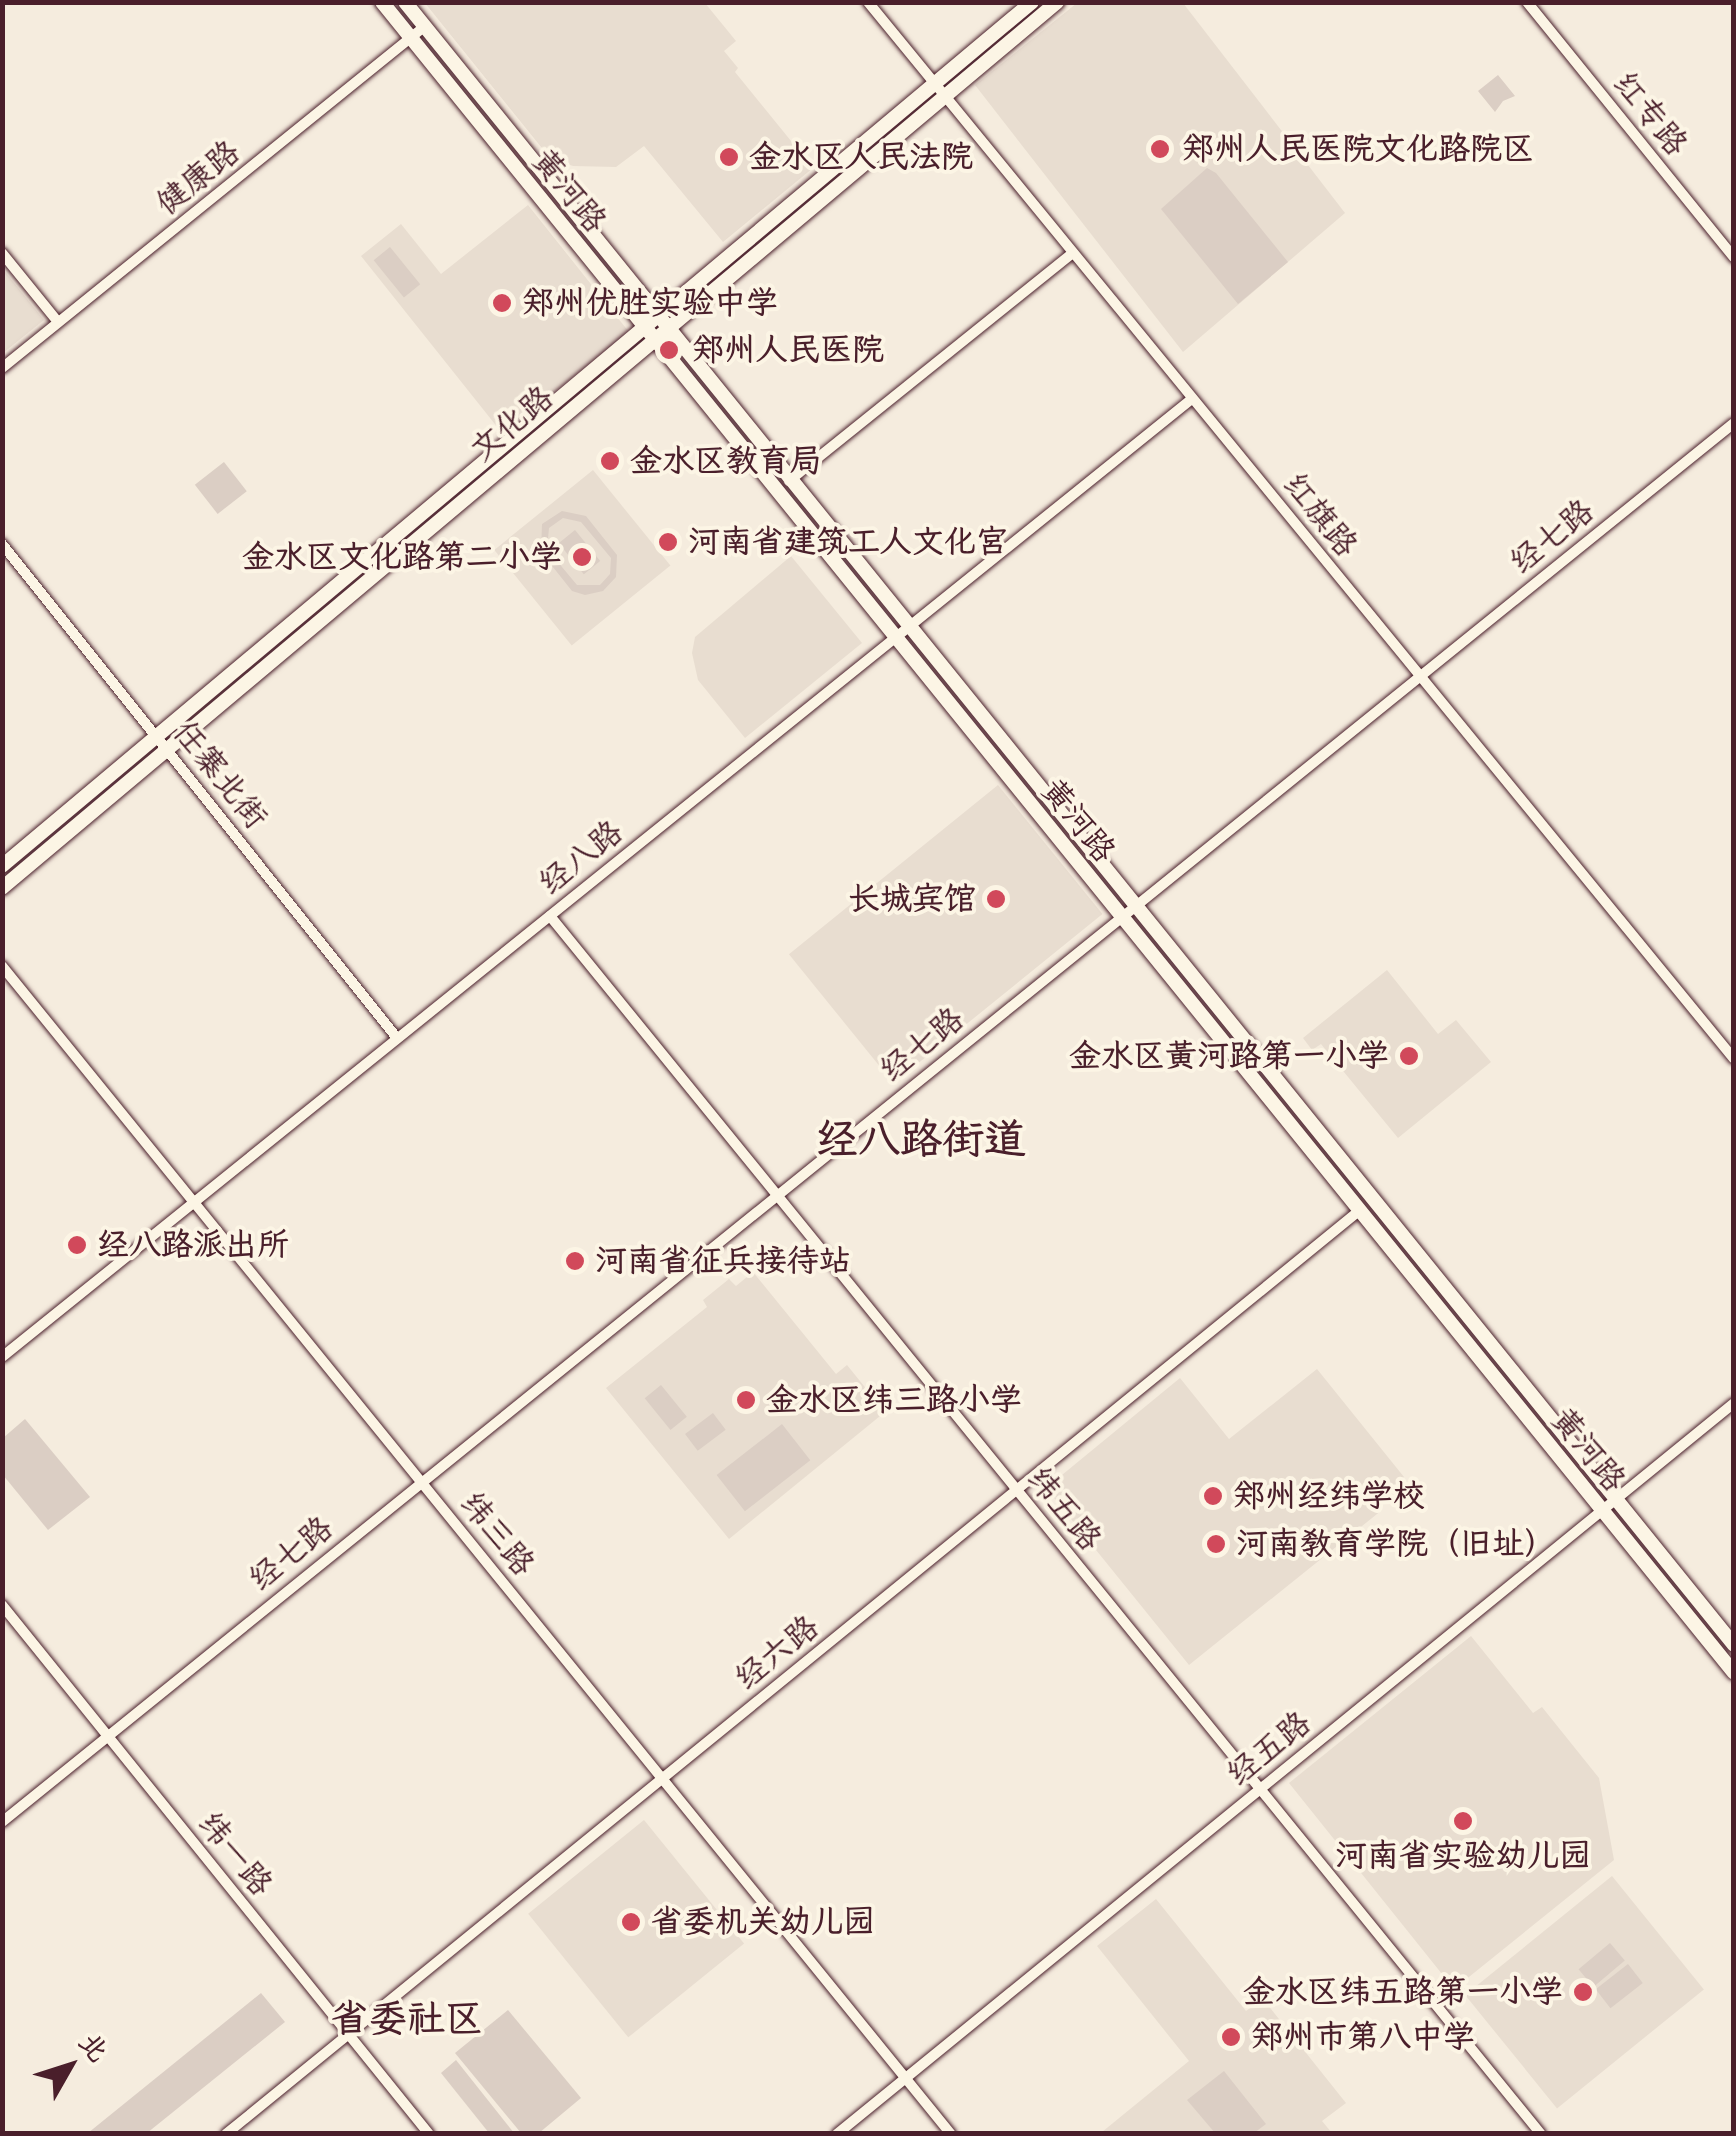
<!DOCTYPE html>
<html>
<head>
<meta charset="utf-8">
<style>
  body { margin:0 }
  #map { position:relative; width:1736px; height:2136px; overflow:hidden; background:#f5ecde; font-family:Sriracha,"LXGW WenKai TC",sans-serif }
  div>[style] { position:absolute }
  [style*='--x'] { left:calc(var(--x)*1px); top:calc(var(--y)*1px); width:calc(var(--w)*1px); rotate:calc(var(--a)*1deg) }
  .built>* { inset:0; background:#e8ddd0; transform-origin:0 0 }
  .green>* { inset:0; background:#dbcec4; transform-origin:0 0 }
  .roads { filter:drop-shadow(0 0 2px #4a1f2b) drop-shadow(0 0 2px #4a1f2b) }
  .minor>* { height:10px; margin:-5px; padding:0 5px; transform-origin:5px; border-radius:5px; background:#fcf5e5 }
  .major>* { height:14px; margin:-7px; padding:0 7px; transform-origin:7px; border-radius:7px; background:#fcf5e5 }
  .dots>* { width:28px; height:28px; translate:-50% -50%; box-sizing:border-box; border:5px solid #fcf5e5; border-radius:50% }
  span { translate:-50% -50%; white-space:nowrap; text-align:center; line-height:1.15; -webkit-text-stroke:8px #fcf5e5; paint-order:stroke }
  .street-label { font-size:32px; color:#4a1f2b }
  .poi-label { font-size:32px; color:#4a1f2b; font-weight:700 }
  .left { translate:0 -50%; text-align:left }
  .right { translate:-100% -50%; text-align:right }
  .quarter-label { font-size:38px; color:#4a1f2b; font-weight:700 }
  .district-label { font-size:42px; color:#4a1f2b; font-weight:700 }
  .frame { position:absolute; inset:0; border:5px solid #4a1f2b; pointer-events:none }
  .north { position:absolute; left:20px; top:2016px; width:100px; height:100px; -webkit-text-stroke:8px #fcf5e5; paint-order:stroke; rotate:51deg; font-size:28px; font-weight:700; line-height:40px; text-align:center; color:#4a1f2b }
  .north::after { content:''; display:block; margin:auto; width:35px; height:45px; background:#4a1f2b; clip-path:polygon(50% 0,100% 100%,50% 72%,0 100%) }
</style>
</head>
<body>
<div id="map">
  <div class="built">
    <div style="clip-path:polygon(425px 3px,705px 3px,736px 41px,724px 51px,738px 68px,735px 72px,813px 168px,723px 242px,644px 146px,616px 167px,573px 166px,550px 158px)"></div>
    <div style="clip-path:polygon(1077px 3px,1183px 3px,1345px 213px,1183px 352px,975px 85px)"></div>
    <div style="clip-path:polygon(528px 205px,629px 332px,502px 433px,361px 256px,401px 224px,441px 274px)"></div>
    <div style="clip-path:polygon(2px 268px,44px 320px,3px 353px,2px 353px)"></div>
    <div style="left:593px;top:470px;width:123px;height:127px;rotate:51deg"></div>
    <div style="clip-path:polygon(791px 556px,862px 643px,745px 738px,698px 680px,692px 653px,695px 637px)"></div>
    <div style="left:998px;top:785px;width:166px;height:269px;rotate:51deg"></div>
    <div style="clip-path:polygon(1387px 970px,1438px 1034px,1456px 1020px,1491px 1062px,1398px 1138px,1321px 1044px,1312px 1050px,1303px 1038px)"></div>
    <div style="clip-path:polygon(753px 1272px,836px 1374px,847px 1365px,885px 1412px,729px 1539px,606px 1388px,707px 1307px,703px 1300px,729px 1279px,736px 1286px)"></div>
    <div style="clip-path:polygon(1317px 1369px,1404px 1477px,1374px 1500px,1382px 1510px,1189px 1665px,1054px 1498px,1051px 1484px,1180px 1378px,1229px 1439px)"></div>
    <div style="clip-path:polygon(1471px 1636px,1533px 1713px,1542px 1707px,1599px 1778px,1614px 1860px,1454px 1989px,1289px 1783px)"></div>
    <div style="left:644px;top:1820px;width:159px;height:149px;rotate:51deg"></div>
    <div style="left:1612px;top:1876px;width:146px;height:189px;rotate:51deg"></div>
    <div style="clip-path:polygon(1156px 1899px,1246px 2011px,1263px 1999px,1346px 2103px,1322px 2121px,1332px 2133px,1102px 2132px,1189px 2061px,1097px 1946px)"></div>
  </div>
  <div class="green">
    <div style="clip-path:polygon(1498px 75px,1515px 96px,1503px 101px,1495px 112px,1478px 91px)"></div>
    <div style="clip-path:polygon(1207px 168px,1216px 173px,1288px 262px,1238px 304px,1161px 209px)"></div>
    <div style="left:390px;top:247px;width:48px;height:21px;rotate:51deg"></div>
    <div style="left:224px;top:462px;width:37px;height:37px;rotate:52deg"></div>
    <div style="clip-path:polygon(evenodd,562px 511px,586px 516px,617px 555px,616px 577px,603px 591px,585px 595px,572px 591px,541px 552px,542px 524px,562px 511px,563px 518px,581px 522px,611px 558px,610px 574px,600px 585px,577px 585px,547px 549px,549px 528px,563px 518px)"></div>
    <div style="left:575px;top:530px;width:40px;height:21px;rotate:51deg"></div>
    <div style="left:661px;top:1385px;width:41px;height:21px;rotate:51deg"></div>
    <div style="left:713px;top:1413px;width:21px;height:35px;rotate:53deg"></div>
    <div style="clip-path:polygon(25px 1419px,90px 1497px,48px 1530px,3px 1475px,3px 1438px)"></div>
    <div style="left:782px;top:1424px;width:46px;height:83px;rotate:52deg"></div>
    <div style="left:1610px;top:1943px;width:23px;height:41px;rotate:50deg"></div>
    <div style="left:1628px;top:1964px;width:24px;height:41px;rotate:52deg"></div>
    <div style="clip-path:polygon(261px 1993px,285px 2022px,147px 2133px,88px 2133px)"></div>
    <div style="clip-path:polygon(508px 2010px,581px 2098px,539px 2133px,521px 2133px,455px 2053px)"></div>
    <div style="clip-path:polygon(456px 2060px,514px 2133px,489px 2133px,441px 2073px)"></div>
    <div style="clip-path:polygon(1224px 2071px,1266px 2124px,1254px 2133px,1215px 2133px,1187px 2100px)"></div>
  </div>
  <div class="roads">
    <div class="minor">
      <div style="--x:868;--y:2;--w:1366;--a:50.67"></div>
      <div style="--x:1527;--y:2;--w:329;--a:51"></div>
      <div style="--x:2;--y:253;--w:89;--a:50.9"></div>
      <div style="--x:2;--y:368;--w:543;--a:-38.94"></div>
      <div style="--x:789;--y:481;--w:364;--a:-38.8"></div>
      <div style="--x:2;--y:544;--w:633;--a:51.35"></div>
      <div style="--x:550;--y:916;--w:1570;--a:50.87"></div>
      <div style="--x:2;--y:966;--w:1505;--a:50.91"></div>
      <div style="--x:2;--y:1357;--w:1528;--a:-38.84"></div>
      <div style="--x:2;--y:1605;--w:680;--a:51.09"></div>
      <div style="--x:2;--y:1822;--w:2226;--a:-38.93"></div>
      <div style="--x:226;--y:2134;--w:1461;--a:-39.17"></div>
      <div style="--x:837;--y:2134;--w:1157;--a:-39.18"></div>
    </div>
    <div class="major">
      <div style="--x:382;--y:2;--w:2149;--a:51.02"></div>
      <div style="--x:405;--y:2;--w:2113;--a:51.03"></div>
      <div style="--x:2;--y:866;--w:1344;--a:-39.99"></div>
      <div style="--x:2;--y:888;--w:1378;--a:-40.02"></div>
    </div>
  </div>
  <div class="dots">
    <div style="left:1160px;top:149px;background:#d1495b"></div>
    <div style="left:729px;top:157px;background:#d1495b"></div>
    <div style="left:502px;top:303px;background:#d1495b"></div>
    <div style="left:669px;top:350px;background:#d1495b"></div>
    <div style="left:610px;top:461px;background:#d1495b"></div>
    <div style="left:668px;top:542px;background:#d1495b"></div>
    <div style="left:582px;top:557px;background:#d1495b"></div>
    <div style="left:996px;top:899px;background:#d1495b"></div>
    <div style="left:1409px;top:1056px;background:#d1495b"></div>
    <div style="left:77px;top:1245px;background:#d1495b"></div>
    <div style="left:575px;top:1261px;background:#d1495b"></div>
    <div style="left:746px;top:1400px;background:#d1495b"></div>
    <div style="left:1213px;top:1496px;background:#d1495b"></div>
    <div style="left:1216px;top:1544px;background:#d1495b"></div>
    <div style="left:1463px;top:1821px;background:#d1495b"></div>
    <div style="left:631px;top:1922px;background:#d1495b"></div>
    <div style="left:1583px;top:1992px;background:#d1495b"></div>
    <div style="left:1231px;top:2037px;background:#d1495b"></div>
  </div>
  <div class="street-label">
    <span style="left:1650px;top:114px;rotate:51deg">红专路</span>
    <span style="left:198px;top:178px;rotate:-39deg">健康路</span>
    <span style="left:569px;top:191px;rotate:51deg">黄河路</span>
    <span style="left:512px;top:424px;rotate:-40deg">文化路</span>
    <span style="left:1320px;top:515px;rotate:51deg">红旗路</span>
    <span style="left:1552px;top:537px;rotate:-39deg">经七路</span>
    <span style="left:220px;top:775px;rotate:51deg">任寨北街</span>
    <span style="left:1078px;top:821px;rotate:51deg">黄河路</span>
    <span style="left:581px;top:858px;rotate:-39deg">经八路</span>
    <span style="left:922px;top:1045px;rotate:-39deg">经七路</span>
    <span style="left:1588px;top:1450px;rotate:51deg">黄河路</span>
    <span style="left:1064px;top:1509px;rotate:51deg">纬五路</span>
    <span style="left:497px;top:1534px;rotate:51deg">纬三路</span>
    <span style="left:291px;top:1554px;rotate:-39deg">经七路</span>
    <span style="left:777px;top:1653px;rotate:-39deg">经六路</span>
    <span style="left:1269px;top:1749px;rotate:-39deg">经五路</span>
    <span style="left:235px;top:1854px;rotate:51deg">纬一路</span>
  </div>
  <div class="poi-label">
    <span class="left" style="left:1182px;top:149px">郑州人民医院文化路院区</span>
    <span class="left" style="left:749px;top:157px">金水区人民法院</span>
    <span class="left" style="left:522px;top:303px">郑州优胜实验中学</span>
    <span class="left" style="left:692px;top:350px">郑州人民医院</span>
    <span class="left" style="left:630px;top:461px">金水区教育局</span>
    <span class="left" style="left:688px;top:542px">河南省建筑工人文化宫</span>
    <span class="right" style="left:562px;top:557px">金水区文化路第二小学</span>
    <span class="right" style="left:976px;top:899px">长城宾馆</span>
    <span class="right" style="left:1389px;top:1056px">金水区黄河路第一小学</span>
    <span class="left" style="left:97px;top:1245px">经八路派出所</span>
    <span class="left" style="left:595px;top:1261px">河南省征兵接待站</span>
    <span class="left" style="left:766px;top:1400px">金水区纬三路小学</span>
    <span class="left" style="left:1233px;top:1496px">郑州经纬学校</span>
    <span class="left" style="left:1236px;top:1544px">河南教育学院（旧址）</span>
    <span style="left:1463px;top:1856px">河南省实验幼儿园</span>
    <span class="left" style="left:651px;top:1922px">省委机关幼儿园</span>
    <span class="right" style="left:1563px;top:1992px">金水区纬五路第一小学</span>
    <span class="left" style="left:1251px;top:2037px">郑州市第八中学</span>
  </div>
  <div class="quarter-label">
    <span style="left:407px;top:2019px">省委社区</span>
  </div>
  <div class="district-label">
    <span style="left:921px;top:1139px">经八路街道</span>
  </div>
  <div class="frame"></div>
  <div class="north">北</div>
</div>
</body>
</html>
